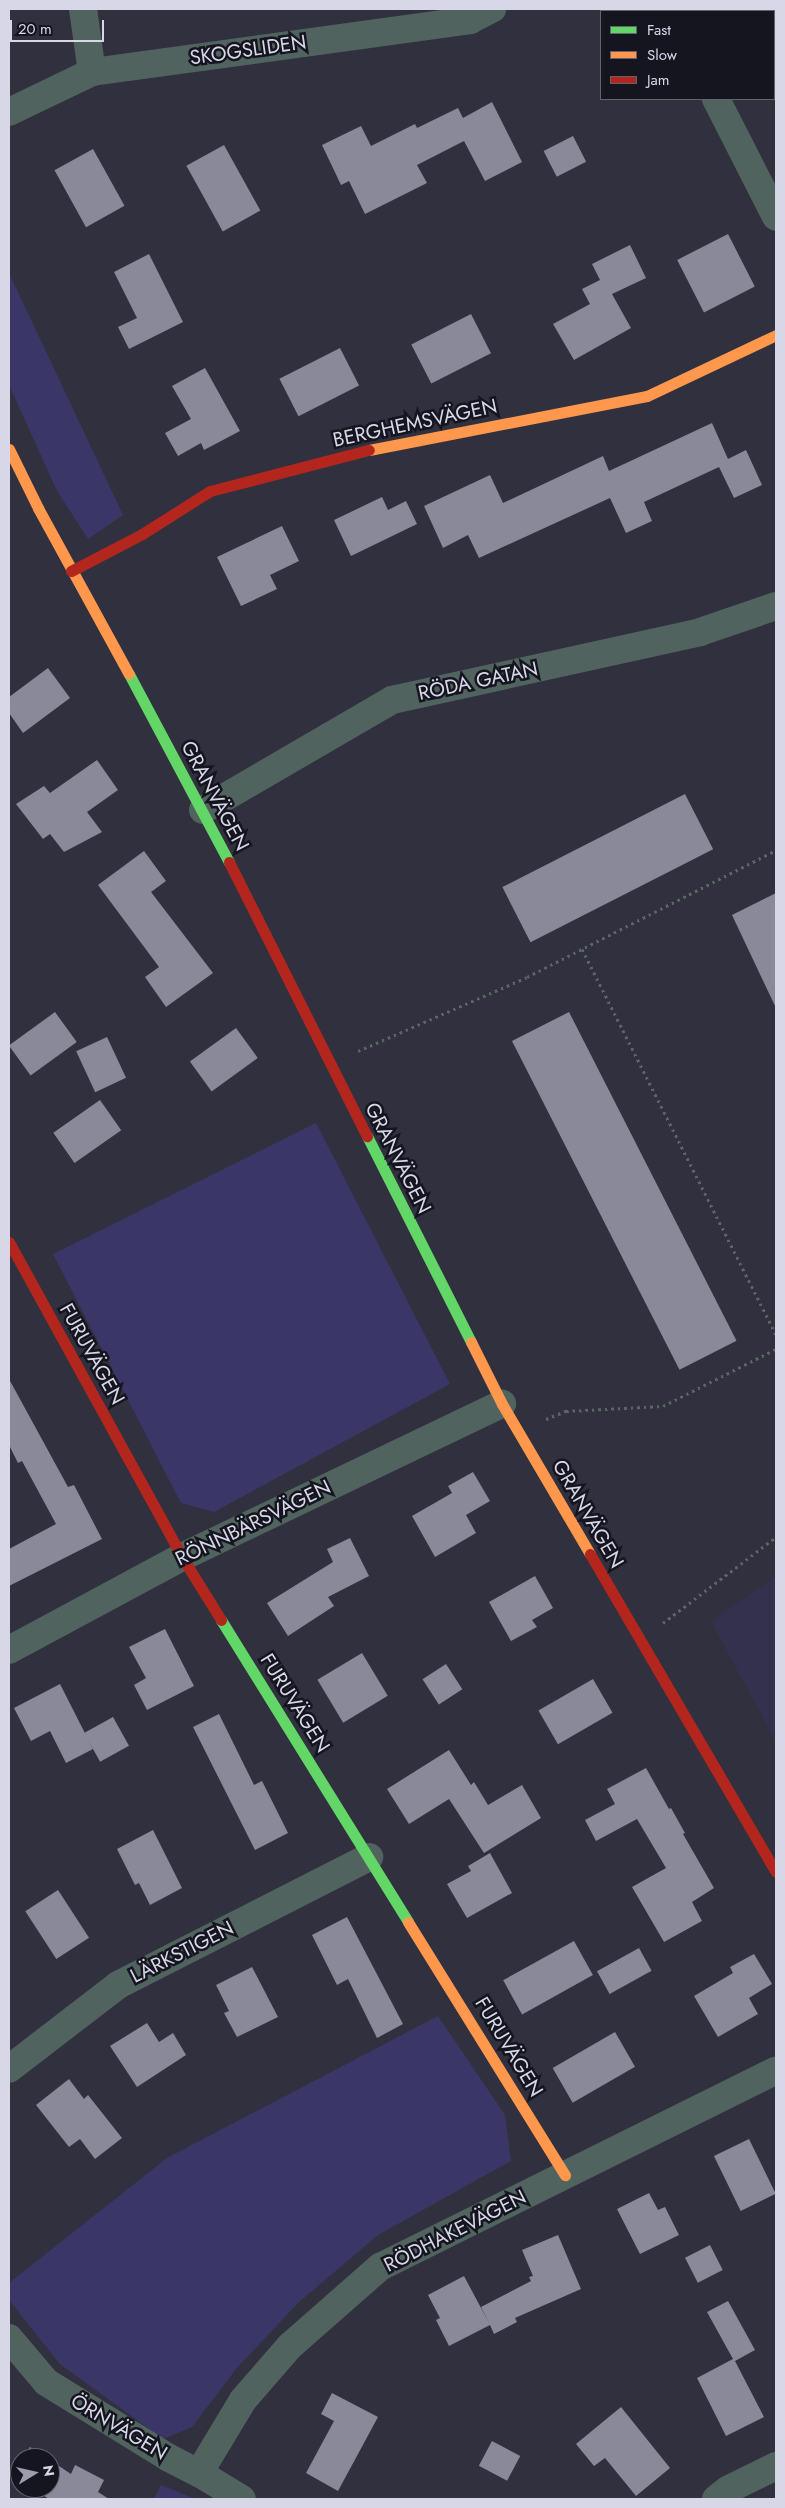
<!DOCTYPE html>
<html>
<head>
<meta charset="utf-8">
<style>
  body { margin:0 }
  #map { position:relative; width:785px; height:2508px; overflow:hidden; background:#31303e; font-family:Jost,sans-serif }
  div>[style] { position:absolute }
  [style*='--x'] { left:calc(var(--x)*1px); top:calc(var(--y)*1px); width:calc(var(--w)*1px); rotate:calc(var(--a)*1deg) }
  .built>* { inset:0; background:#33314e }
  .green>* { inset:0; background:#3b3668 }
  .building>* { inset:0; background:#8a8999; transform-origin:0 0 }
  .path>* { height:3px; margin-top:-1.5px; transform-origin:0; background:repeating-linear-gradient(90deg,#5b6667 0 2.5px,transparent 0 6.5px) }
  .street>* { height:28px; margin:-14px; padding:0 14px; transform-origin:14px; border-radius:14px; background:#51635f }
  .fast>* { height:11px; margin:-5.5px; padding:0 5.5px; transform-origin:5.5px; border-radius:5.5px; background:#63d668 }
  .slow>* { height:11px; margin:-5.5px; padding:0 5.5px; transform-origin:5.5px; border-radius:5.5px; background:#ff974d }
  .jam>* { height:11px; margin:-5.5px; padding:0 5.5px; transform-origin:5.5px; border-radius:5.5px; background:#b3261e }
  span { translate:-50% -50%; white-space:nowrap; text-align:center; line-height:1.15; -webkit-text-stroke:5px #151520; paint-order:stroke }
  .street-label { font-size:20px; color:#d7d7e8 }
  .frame { position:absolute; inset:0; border:10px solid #d7d7e8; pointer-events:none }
  .legend { position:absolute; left:600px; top:10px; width:175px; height:90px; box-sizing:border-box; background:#151520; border:1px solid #636370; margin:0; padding:6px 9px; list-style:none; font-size:15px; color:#d7d7e8 }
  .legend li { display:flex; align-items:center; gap:10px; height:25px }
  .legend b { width:25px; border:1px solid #636370 }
  .north { position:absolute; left:10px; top:2448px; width:50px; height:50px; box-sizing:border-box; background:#151520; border:1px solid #636370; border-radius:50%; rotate:81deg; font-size:14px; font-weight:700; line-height:20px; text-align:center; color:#d7d7e8 }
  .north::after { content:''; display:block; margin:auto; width:18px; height:22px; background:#9d9dac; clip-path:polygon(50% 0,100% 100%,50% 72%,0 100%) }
  .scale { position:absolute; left:10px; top:20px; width:94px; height:22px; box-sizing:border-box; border:2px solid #d7d7e8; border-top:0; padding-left:6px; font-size:15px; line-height:18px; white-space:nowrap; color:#d7d7e8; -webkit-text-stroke:4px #151520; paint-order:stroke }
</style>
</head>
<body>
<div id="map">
  <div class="built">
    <div style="clip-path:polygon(776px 1576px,776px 1742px,711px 1622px)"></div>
  </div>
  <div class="green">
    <div style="clip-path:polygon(9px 273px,123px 515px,88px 539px,57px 491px,9px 385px)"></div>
    <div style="clip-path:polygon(316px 1123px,450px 1384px,214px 1512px,181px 1503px,53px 1254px)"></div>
    <div style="clip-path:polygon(438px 2016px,505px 2115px,511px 2161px,378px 2235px,299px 2302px,236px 2369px,192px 2427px,163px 2439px,60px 2364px,9px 2300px,9px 2283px,167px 2158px)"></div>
    <div style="clip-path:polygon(161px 2485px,195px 2499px,154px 2499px)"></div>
  </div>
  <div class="building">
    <div style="clip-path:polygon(492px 102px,522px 162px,485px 181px,464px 141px,417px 165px,427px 183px,365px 214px,349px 181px,341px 185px,322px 145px,361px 126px,371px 146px,415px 124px,417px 128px,458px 108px,463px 118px)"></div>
    <div style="left:573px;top:136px;width:29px;height:33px;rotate:63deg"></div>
    <div style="left:224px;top:145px;width:75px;height:43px;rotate:61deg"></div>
    <div style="left:93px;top:149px;width:65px;height:44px;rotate:61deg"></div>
    <div style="left:728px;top:234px;width:59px;height:57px;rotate:63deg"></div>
    <div style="clip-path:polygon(630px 245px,646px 278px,612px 294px,631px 328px,574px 360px,553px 324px,590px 304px,582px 289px,600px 280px,592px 264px)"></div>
    <div style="clip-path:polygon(149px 254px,183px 322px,129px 349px,118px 327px,137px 318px,114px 272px)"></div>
    <div style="left:471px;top:314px;width:44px;height:67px;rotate:63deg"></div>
    <div style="left:340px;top:348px;width:42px;height:68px;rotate:63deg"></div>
    <div style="clip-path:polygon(205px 368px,240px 431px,204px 450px,201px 443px,178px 456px,165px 433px,191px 419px,172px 386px)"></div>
    <div style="clip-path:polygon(712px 423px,728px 459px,746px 450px,762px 485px,734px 498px,719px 467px,644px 502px,652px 521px,626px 533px,610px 498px,479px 558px,468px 535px,443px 548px,424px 506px,490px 475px,503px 503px,603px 456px,609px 471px)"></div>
    <div style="clip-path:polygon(382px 497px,388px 510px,406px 501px,417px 524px,351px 556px,334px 520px)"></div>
    <div style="clip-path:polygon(282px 526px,299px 561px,270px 575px,277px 589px,241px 606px,217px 557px)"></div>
    <div style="clip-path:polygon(48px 668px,70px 698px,23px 733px,9px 713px,9px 697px)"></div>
    <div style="clip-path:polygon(97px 760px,118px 790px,87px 812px,102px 832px,64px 852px,50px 834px,43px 839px,16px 804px,44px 786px,50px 793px)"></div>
    <div style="left:685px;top:794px;width:62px;height:205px;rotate:63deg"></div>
    <div style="clip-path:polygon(144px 851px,166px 881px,151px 892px,213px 973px,166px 1007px,145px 977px,159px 967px,98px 885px)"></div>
    <div style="clip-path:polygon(776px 893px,776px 1008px,732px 915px)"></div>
    <div style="left:55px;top:1012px;width:37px;height:57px;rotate:54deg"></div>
    <div style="left:569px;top:1012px;width:369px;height:64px;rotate:63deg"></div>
    <div style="left:236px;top:1028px;width:37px;height:57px;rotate:54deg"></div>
    <div style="left:107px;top:1037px;width:45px;height:34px;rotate:65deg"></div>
    <div style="left:100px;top:1100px;width:37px;height:57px;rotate:55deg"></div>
    <div style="clip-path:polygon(9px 1379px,68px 1487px,74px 1485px,102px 1539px,9px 1586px,9px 1549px,56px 1524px,22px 1461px,18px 1463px,9px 1445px)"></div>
    <div style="clip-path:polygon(473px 1472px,490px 1501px,466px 1515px,476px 1533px,435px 1557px,412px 1516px,452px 1493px,448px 1486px)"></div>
    <div style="clip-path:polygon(350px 1538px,369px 1576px,328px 1597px,334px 1606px,288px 1636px,267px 1603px,333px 1562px,327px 1549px)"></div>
    <div style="clip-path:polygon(535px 1576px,553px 1608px,532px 1620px,537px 1627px,511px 1641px,489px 1602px)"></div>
    <div style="clip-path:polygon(165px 1629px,194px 1686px,147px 1710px,134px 1685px,146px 1678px,129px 1647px)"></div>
    <div style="left:362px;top:1653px;width:50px;height:52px;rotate:59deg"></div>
    <div style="left:446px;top:1664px;width:30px;height:28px;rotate:57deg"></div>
    <div style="left:593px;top:1679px;width:39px;height:63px;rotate:60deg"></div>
    <div style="clip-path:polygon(60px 1684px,93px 1749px,66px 1763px,50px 1731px,31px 1741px,14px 1708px)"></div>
    <div style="clip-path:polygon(219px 1714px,254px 1785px,262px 1781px,288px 1833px,255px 1850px,193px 1727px)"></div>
    <div style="left:113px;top:1717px;width:33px;height:33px;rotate:61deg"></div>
    <div style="clip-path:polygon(449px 1750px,471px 1785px,474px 1782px,488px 1805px,522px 1785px,541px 1818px,484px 1853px,449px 1799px,409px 1824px,387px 1789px)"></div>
    <div style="clip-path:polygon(646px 1768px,669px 1809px,671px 1808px,685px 1833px,683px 1834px,714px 1888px,692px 1902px,702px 1921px,664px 1942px,632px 1887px,666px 1868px,637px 1819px,596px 1841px,585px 1820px,615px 1804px,607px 1789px)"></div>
    <div style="clip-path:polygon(153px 1830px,182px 1888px,150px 1905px,139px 1883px,135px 1885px,117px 1849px)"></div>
    <div style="clip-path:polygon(490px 1853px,512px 1893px,467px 1918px,447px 1884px,471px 1871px,468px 1866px)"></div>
    <div style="left:58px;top:1890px;width:57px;height:39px;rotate:57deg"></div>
    <div style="clip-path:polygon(347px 1917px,403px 2024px,377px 2038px,348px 1979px,337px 1985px,312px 1935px)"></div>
    <div style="left:574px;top:1941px;width:39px;height:81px;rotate:61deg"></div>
    <div style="left:639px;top:1948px;width:26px;height:48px;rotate:61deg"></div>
    <div style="clip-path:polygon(754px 1954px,772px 1984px,749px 1998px,758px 2014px,718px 2037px,694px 1996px,733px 1973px,730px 1967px)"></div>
    <div style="clip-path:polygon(252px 1967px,278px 2017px,237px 2037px,224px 2013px,229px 2011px,216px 1985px)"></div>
    <div style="clip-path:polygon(147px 2023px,159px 2042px,173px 2033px,186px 2055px,137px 2087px,110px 2046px)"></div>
    <div style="left:615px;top:2032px;width:40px;height:72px;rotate:60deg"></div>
    <div style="clip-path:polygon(69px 2079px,84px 2099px,88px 2095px,122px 2138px,95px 2159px,80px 2139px,69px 2147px,36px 2105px)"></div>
    <div style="left:749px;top:2139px;width:61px;height:39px;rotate:64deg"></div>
    <div style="clip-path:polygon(649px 2193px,658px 2210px,665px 2207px,679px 2235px,640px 2254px,617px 2209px)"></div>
    <div style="clip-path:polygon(558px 2235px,581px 2289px,515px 2318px,517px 2322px,494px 2334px,490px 2325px,449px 2346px,436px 2320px,440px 2318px,428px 2295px,464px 2276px,489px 2323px,481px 2307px,531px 2281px,529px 2277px,533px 2276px,522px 2250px)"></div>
    <div style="left:710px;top:2245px;width:28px;height:28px;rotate:63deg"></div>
    <div style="clip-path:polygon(728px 2301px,755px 2350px,735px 2361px,764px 2417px,726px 2436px,697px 2378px,733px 2359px,707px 2312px)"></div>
    <div style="clip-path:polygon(332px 2393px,378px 2417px,338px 2491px,306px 2473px,334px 2421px,321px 2414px)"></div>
    <div style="clip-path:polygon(621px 2407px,670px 2468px,636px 2496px,605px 2458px,594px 2466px,576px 2444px)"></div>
    <div style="left:492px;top:2441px;width:32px;height:28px;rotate:28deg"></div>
    <div style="clip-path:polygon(30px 2447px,46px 2458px,23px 2458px)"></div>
    <div style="clip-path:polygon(50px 2460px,71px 2474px,75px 2465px,104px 2480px,98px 2492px,109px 2499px,49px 2499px,32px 2488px,50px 2488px)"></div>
  </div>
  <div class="path">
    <div style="--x:582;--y:949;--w:431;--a:63.3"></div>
    <div style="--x:358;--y:1051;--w:184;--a:-23.6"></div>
    <div style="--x:527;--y:977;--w:280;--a:-27"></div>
    <div style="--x:546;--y:1419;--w:22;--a:-22"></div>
    <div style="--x:566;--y:1411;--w:97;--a:-3"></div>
    <div style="--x:663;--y:1406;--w:127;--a:-26.8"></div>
    <div style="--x:663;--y:1623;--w:142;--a:-37.3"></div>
  </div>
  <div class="street">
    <div style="--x:83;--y:9;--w:64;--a:81.9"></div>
    <div style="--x:670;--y:9;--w:2;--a:63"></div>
    <div style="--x:716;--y:99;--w:132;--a:63"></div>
    <div style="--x:9;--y:112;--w:92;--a:-25.7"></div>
    <div style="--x:92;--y:72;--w:382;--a:-7.8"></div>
    <div style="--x:470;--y:20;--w:25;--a:-27"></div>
    <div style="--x:203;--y:810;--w:219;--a:-30.2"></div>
    <div style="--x:392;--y:700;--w:315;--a:-12.4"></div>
    <div style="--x:700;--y:632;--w:80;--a:-18.9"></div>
    <div style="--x:9;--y:1650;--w:196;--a:-28.3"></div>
    <div style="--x:182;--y:1557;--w:355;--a:-25.6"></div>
    <div style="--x:9;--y:2069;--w:138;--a:-37.6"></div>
    <div style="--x:118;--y:1985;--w:282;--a:-27"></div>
    <div style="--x:9;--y:2338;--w:57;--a:49.9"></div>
    <div style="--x:46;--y:2382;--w:145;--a:31.7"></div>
    <div style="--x:169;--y:2458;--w:34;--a:27"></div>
    <div style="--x:199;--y:2473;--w:50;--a:31.2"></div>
    <div style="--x:199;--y:2473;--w:85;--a:-58.9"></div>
    <div style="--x:243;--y:2400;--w:72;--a:-49"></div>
    <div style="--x:290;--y:2346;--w:120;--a:-41.3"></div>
    <div style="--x:380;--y:2267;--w:442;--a:-26.4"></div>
    <div style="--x:716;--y:2499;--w:16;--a:-38"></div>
    <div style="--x:729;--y:2489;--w:52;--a:-26.1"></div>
  </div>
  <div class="fast">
    <div style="--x:129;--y:674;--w:213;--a:62"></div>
    <div style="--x:367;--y:1136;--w:231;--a:63.2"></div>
    <div style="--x:221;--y:1620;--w:355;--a:58.2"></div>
  </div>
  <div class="slow">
    <div style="--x:9;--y:449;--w:66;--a:63.8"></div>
    <div style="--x:38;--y:508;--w:189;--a:61.3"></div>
    <div style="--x:369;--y:450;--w:283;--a:-11"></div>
    <div style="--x:647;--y:396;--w:143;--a:-25.3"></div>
    <div style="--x:471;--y:1342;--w:69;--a:63.4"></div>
    <div style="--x:502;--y:1404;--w:174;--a:59.6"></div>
    <div style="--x:408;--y:1922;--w:298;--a:58.2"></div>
  </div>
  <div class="jam">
    <div style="--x:71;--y:571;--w:80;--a:-27.5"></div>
    <div style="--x:142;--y:534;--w:80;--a:-32.3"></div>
    <div style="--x:210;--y:491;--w:164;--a:-14.5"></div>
    <div style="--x:229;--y:862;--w:307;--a:63.3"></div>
    <div style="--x:9;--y:1242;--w:359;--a:61.2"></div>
    <div style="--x:182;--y:1557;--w:74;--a:58.2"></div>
    <div style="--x:590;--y:1554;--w:368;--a:59.7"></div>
  </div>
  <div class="street-label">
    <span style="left:248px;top:50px;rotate:-8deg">SKOGSLIDEN</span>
    <span style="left:415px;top:423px;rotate:-12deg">BERGHEMSVÄGEN</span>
    <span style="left:478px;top:681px;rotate:-12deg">RÖDA GATAN</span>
    <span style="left:215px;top:796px;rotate:62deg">GRANVÄGEN</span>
    <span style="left:398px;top:1158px;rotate:63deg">GRANVÄGEN</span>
    <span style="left:92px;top:1354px;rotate:61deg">FURUVÄGEN</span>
    <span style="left:588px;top:1514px;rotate:60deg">GRANVÄGEN</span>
    <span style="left:253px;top:1523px;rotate:-26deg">RÖNNBÄRSVÄGEN</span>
    <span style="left:295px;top:1703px;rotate:58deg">FURUVÄGEN</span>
    <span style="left:182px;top:1952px;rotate:-27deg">LÄRKSTIGEN</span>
    <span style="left:509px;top:2047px;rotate:59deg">FURUVÄGEN</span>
    <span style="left:455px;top:2231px;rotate:-27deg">RÖDHAKEVÄGEN</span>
    <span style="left:119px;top:2427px;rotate:31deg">ÖRNVÄGEN</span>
  </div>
  <div class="frame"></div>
  <ul class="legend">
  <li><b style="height:6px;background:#63d668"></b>Fast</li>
  <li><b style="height:6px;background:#ff974d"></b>Slow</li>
  <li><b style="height:6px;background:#b3261e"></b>Jam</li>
  </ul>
  <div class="north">N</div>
  <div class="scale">20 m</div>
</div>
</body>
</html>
